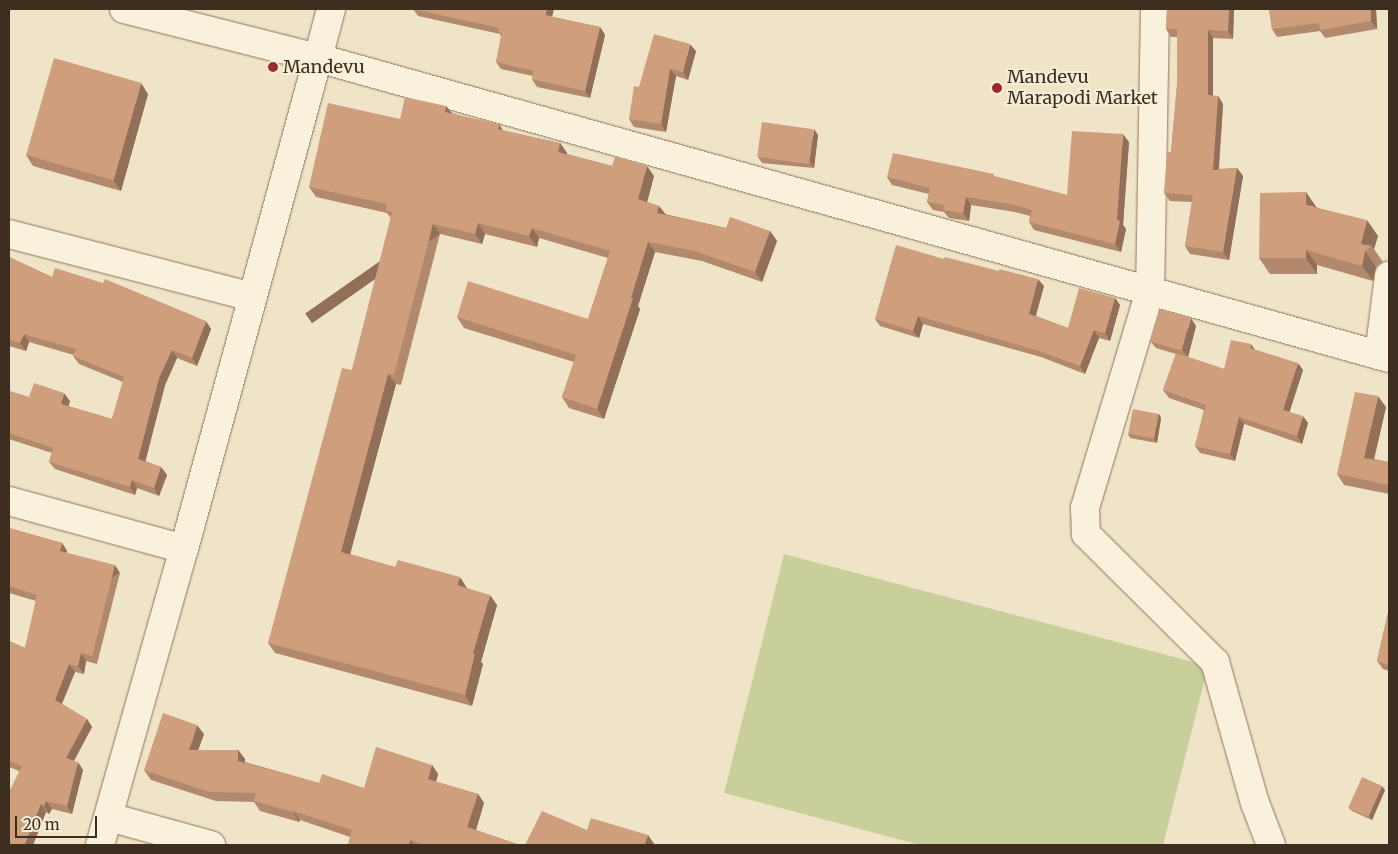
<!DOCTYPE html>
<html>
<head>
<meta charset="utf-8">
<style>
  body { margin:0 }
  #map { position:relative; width:1398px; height:854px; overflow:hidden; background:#f0e4c8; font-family:Merriweather,serif }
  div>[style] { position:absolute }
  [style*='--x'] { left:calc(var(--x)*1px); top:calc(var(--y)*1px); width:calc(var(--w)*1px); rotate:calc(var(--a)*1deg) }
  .green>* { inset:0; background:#c9cf9b }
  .roads { filter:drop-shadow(0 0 1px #8d765c) drop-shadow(0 0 1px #8d765c) }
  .street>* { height:28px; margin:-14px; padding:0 14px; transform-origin:14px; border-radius:14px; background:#faf1dc }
  .wall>* { inset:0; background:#b2896c }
  .shaded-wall>* { inset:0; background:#916f58; transform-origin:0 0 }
  .building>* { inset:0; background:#cf9f7d; transform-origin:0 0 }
  .dots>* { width:14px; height:14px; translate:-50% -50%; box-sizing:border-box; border:2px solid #f7eed8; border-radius:50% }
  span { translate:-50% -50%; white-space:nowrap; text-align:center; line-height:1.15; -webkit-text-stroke:4px #f7eed8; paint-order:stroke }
  .poi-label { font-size:18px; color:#3d2e20 }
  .left { translate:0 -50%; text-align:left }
  .frame { position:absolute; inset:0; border:10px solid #3d2e20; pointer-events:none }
  .scale { position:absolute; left:15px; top:816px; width:82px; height:22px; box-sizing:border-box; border:2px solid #3d2e20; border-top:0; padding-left:6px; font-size:15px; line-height:18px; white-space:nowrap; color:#3d2e20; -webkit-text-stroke:4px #f7eed8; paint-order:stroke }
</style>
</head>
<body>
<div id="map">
  <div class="green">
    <div style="clip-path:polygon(784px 554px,1208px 666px,1163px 845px,920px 845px,724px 793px)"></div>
  </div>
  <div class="roads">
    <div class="street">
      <div style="--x:124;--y:9;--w:200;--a:14.2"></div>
      <div style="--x:318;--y:58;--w:51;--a:-75.1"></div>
      <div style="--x:1155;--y:9;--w:282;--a:91"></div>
      <div style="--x:1150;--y:291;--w:227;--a:106.7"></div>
      <div style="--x:1085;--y:508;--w:26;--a:88"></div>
      <div style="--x:1086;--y:534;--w:182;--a:44.8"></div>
      <div style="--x:1215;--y:662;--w:147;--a:74.2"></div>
      <div style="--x:1255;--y:803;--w:45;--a:69.1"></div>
      <div style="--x:9;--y:234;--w:251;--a:14.5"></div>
      <div style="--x:1379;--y:355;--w:80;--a:-82.8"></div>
      <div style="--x:9;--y:501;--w:181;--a:15.3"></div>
      <div style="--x:109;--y:817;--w:106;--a:15.4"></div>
      <div style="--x:100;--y:845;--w:308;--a:-74.2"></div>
      <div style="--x:184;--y:549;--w:509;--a:-74.74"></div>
      <div style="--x:318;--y:58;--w:1112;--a:15.65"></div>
    </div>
  </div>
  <div class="wall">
    <div style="clip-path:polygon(413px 9px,552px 17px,600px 27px,605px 35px,590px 98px,537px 87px,532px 79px,533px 76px,501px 69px,496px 62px,501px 37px,500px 34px,418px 16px)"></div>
    <div style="clip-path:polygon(1167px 9px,1234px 9px,1233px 39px,1213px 38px,1213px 96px,1218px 96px,1223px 104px,1219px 169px,1237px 168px,1243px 176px,1229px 260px,1190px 254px,1185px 246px,1192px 202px,1170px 201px,1164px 193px,1171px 152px,1177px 85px,1177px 37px,1171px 37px,1166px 29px)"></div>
    <div style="clip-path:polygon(1269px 9px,1376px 9px,1377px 29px,1325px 38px,1320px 31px,1277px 37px,1272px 29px)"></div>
    <div style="clip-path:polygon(696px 51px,688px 80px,676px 76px,666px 132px,634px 127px,629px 119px,639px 87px)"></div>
    <div style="clip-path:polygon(148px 94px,121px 191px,33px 166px,26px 155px)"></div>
    <div style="clip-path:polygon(446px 106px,452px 113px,503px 131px,560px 143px,567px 153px,567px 154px,612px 166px,654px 176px,647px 202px,659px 206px,665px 214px,726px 228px,770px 231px,777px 241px,762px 282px,702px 261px,655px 252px,638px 306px,640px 309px,604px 419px,569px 408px,562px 397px,574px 362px,464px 328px,457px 317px,588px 319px,608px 258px,539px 238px,537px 247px,485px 234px,482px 244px,440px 234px,401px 385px,396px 384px,350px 554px,467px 588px,497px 605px,481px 662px,483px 664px,472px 706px,275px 653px,268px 643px,352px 370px,391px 218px,387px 213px,316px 197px,309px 187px,400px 119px)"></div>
    <div style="clip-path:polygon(818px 135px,814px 168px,762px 163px,758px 157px)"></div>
    <div style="clip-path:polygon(1129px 142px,1123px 225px,1126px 229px,1121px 252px,1034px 230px,1029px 222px,1030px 216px,1015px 212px,971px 205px,969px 221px,949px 218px,944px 212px,933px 210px,927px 202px,929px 194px,892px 185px,887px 177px,997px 177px,1067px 195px)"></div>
    <div style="clip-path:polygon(1316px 207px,1378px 236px,1374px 249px,1383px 262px,1376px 267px,1373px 281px,1317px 265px,1317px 274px,1270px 274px,1259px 258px)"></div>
    <div style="clip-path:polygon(9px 257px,52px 277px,211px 329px,197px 366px,177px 358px,165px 385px,145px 461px,161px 467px,167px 475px,159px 496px,137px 488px,135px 495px,55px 469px,49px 462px,52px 453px,9px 439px,9px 391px,29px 397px,70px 401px,68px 406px,112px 419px,123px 382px,79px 364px,73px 356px,74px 355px,29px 342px,26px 351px,9px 346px)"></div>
    <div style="clip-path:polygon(944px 259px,1044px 286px,1036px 316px,1068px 328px,1115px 298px,1120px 305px,1110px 341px,1099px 338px,1085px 374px,1041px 357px,923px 324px,919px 338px,880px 326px,875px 319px)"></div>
    <div style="clip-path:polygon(1196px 326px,1188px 357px,1224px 369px,1255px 350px,1303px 370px,1289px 412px,1308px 423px,1302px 444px,1244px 424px,1235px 461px,1200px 453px,1195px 446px,1204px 410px,1169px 398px,1163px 390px,1176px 354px,1156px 348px,1150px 341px)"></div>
    <div style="clip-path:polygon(1386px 407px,1374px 459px,1389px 462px,1389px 494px,1344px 485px,1337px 474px)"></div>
    <div style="clip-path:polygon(1159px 414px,1161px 418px,1157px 443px,1130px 438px,1128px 434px)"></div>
    <div style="clip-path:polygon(9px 528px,62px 543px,67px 551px,67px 553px,120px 573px,97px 664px,86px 661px,84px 674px,75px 672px,62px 704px,87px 719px,92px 727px,74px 761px,83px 770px,72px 814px,52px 809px,49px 814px,46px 812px,33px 845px,19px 771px,9px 767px,9px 641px,25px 648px,36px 601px,9px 593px)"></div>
    <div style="clip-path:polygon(1389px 608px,1389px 671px,1383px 669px,1377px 661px)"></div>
    <div style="clip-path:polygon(204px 734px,198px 750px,238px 750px,245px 759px,245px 762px,319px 783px,364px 788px,432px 765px,438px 774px,436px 782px,478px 794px,484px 803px,476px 830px,520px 845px,348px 845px,350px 837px,300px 820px,299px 822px,260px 811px,254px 802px,216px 801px,151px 780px,144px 770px)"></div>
    <div style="clip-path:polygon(1385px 790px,1372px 820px,1352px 811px,1349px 808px)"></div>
  </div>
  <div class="shaded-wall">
    <div style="clip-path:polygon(547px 9px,554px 9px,551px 22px,545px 15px)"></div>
    <div style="clip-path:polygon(1229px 9px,1234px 9px,1233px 39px,1228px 31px)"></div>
    <div style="clip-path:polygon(1371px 9px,1376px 9px,1377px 29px,1371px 21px)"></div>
    <div style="clip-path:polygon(600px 27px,605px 35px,590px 98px,585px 91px)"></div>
    <div style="clip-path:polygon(1208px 30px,1213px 38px,1213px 103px,1208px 95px)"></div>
    <div style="clip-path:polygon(690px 44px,696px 51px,688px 80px,683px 72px)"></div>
    <div style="clip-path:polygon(670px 69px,676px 76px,666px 132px,661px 124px)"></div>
    <div style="clip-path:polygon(141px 83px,148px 94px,121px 191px,113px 180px)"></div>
    <div style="clip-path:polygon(1218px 96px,1223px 104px,1218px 177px,1213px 170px)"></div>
    <div style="clip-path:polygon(446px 106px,454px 116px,445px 112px)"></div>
    <div style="clip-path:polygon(499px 124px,506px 135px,498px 129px)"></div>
    <div style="clip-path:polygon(814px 129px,818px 135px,814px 168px,810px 162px)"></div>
    <div style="clip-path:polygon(1123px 134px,1129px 142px,1123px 225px,1126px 229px,1121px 252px,1115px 244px)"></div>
    <div style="clip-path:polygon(560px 143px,567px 153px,565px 162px,558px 152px)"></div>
    <div style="clip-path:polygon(647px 166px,654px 176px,645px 210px,638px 199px)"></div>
    <div style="clip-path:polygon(1237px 168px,1243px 176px,1229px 260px,1223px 252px)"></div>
    <div style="clip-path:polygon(1306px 192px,1317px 208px,1306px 205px)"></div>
    <div style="clip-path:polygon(966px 197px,971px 205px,969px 221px,963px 213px)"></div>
    <div style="clip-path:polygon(659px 206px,667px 216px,657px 213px)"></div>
    <div style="clip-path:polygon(1367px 220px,1378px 236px,1374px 249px,1372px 246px,1361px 244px)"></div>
    <div style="clip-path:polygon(478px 223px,485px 234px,482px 244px,475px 234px)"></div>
    <div style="left:433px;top:224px;width:12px;height:156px;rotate:55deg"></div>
    <div style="clip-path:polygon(532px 228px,539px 238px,537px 247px,529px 236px)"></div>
    <div style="clip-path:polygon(770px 231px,777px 241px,762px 282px,755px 272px)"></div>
    <div style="clip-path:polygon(648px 242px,655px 252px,638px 306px,640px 309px,604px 419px,597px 409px)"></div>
    <div style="clip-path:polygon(1306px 250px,1317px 265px,1317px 274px,1306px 258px)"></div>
    <div style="clip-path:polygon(1365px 251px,1376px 267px,1373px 281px,1362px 266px)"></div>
    <div style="clip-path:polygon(1038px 279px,1044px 286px,1034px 321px,1029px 314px)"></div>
    <div style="clip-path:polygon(1115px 298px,1120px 305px,1110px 341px,1105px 333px)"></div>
    <div style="clip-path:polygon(918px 316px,923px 324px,919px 338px,913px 331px)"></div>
    <div style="clip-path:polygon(1191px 318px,1196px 326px,1188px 357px,1182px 349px)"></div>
    <div style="clip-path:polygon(206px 321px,211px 329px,197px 366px,192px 358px)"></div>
    <div style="clip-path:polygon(1094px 330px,1099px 338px,1085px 374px,1080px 366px)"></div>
    <div style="clip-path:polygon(24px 334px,29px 342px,26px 351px,20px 343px)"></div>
    <div style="clip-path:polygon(1251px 344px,1256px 351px,1250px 348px)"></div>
    <div style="clip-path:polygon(172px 350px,177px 358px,165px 385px,144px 467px,138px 459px,159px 378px)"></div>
    <div style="clip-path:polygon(1298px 363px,1303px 370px,1288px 417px,1283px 410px)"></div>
    <div style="clip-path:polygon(388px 374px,396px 384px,348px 562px,341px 552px)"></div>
    <div style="clip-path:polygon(64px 393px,70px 401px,67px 412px,61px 404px)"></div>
    <div style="clip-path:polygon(1378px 396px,1386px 407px,1372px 468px,1364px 458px)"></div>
    <div style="clip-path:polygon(1159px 414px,1161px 418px,1157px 443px,1154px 439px)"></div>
    <div style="clip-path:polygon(1303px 416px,1308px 423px,1302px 444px,1297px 436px)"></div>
    <div style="clip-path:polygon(1239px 417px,1244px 424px,1235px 461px,1230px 454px)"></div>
    <div style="clip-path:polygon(161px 467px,167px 475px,159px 496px,154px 488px)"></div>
    <div style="clip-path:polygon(132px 480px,137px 488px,135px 495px,130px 487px)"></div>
    <div style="clip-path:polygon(62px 543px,67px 551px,65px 559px,60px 551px)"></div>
    <div style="left:115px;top:565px;width:9px;height:94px;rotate:58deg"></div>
    <div style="clip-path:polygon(460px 577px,467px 588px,464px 596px,457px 585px)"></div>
    <div style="clip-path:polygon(490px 595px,497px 605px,481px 662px,483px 664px,472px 706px,465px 695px,473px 653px)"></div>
    <div style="clip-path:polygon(81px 653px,86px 661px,84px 674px,78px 666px)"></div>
    <div style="clip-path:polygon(69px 664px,75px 672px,60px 708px,55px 700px)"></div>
    <div style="clip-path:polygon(87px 719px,92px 727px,71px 766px,66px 758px)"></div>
    <div style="clip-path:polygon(197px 725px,204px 734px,195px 759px,189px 750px)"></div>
    <div style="clip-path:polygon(238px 750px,245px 759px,244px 770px,238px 761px)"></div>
    <div style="clip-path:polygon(78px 762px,83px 770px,72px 814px,67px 806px)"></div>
    <div style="clip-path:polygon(432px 765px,438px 774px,434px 788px,428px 779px)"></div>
    <div style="clip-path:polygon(1382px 786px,1385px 790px,1372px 820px,1369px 816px)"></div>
    <div style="clip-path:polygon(478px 794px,484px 803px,474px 836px,467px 827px)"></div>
    <div style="clip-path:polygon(46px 801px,52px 809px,49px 814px,44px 806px)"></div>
    <div style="clip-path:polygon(41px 804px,46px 812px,33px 845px,24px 845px)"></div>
    <div style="clip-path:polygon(293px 811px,300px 820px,299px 822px,293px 812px)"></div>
    <div style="clip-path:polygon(648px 835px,655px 845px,644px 845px)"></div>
    <div style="clip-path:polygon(410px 840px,414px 845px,409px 845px)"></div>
  </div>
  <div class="building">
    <div style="clip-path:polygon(413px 9px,547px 9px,545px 15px,600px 27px,585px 91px,532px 79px,534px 71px,496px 62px,502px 33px,498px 32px,499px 28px)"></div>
    <div style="clip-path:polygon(1167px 9px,1229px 9px,1228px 31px,1208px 30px,1208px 95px,1218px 96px,1213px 170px,1237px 168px,1223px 252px,1185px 246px,1193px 195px,1164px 193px,1167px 152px,1171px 152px,1177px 85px,1177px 29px,1166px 29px)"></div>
    <div style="clip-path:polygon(1269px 9px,1371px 9px,1371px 21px,1320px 30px,1319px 23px,1272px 29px)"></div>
    <div style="clip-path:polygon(654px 34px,690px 44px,683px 72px,670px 69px,661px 124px,629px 119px,634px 86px,639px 87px)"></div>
    <div style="left:54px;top:58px;width:91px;height:101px;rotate:16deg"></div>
    <div style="clip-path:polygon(405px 97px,446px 106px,445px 112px,499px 124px,498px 129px,560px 143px,558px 152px,612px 166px,615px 157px,647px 166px,638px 199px,659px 206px,657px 213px,726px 228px,730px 217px,770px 231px,755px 272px,695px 251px,648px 242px,631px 298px,633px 298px,597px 409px,562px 397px,576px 355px,457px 317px,468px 281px,588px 319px,610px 251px,532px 228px,529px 236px,478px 223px,475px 234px,433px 224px,394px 375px,388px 374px,341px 552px,395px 567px,398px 560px,460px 577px,457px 585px,490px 595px,473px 653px,475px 654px,465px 695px,268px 643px,342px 368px,352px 370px,392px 212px,386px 211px,387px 204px,309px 187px,328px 103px,400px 119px)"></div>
    <div style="left:762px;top:122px;width:52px;height:35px;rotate:8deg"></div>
    <div style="clip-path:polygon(1072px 131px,1123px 134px,1117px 220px,1120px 221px,1115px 244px,1029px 222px,1032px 210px,1010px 204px,966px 197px,963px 213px,943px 210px,944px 205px,927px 202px,930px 188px,887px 177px,893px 153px,994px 174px,994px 176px,1067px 195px)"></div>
    <div style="clip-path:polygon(1306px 192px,1306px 205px,1367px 220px,1361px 244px,1372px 246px,1365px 251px,1362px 266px,1306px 250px,1306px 258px,1259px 258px,1260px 193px)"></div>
    <div style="clip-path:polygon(896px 245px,944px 259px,945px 257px,999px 271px,999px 269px,1038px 279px,1029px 314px,1068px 328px,1079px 288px,1115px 298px,1105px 333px,1094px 330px,1080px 366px,1036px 350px,918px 316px,913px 331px,875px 319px)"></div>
    <div style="clip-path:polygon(9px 257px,52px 277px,55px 268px,103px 283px,105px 279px,206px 321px,192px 358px,172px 350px,159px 378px,138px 459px,161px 467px,154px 488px,132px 480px,130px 487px,49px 462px,53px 448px,9px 433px,9px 391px,29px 397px,34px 383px,64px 393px,61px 404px,112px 419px,124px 377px,73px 356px,76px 349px,24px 334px,20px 343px,9px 340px)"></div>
    <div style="left:1160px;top:309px;width:32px;height:34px;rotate:16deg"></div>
    <div style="clip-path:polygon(1231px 340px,1251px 344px,1250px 348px,1298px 363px,1283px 410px,1303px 416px,1297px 436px,1239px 417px,1230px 454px,1195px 446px,1206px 405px,1163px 390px,1176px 353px,1224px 369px)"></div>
    <div style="clip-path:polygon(1355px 392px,1378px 396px,1364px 458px,1389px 462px,1389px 485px,1337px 474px)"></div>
    <div style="left:1133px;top:409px;width:26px;height:25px;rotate:11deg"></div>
    <div style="clip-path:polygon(9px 528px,62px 543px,60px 551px,115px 565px,92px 656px,81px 653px,78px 666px,69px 664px,55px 700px,87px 719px,66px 758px,78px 762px,67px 806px,46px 801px,44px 806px,41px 804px,24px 845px,9px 845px,9px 792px,22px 766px,9px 761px,9px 641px,25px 648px,37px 595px,9px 586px)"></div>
    <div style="clip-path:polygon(1389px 608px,1389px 665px,1377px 661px)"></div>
    <div style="clip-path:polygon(163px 713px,197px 725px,189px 750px,238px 750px,238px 761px,319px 783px,322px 774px,364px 788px,376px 747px,432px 765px,428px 779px,478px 794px,467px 827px,520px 845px,425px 845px,410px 840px,409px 845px,348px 845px,352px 830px,293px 811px,293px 812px,254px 801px,256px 793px,209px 792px,144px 770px)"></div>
    <div style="left:1362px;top:777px;width:22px;height:34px;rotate:24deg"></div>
    <div style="clip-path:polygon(542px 811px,587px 830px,591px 818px,648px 835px,644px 845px,525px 845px)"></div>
  </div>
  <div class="dots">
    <div style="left:273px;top:67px;background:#9e2a2b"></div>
    <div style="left:997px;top:88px;background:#9e2a2b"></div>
  </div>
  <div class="poi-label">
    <span class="left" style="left:283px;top:67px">Mandevu</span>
    <span class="left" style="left:1007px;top:88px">Mandevu<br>Marapodi Market</span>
  </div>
  <div class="frame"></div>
  <div class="scale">20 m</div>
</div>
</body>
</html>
